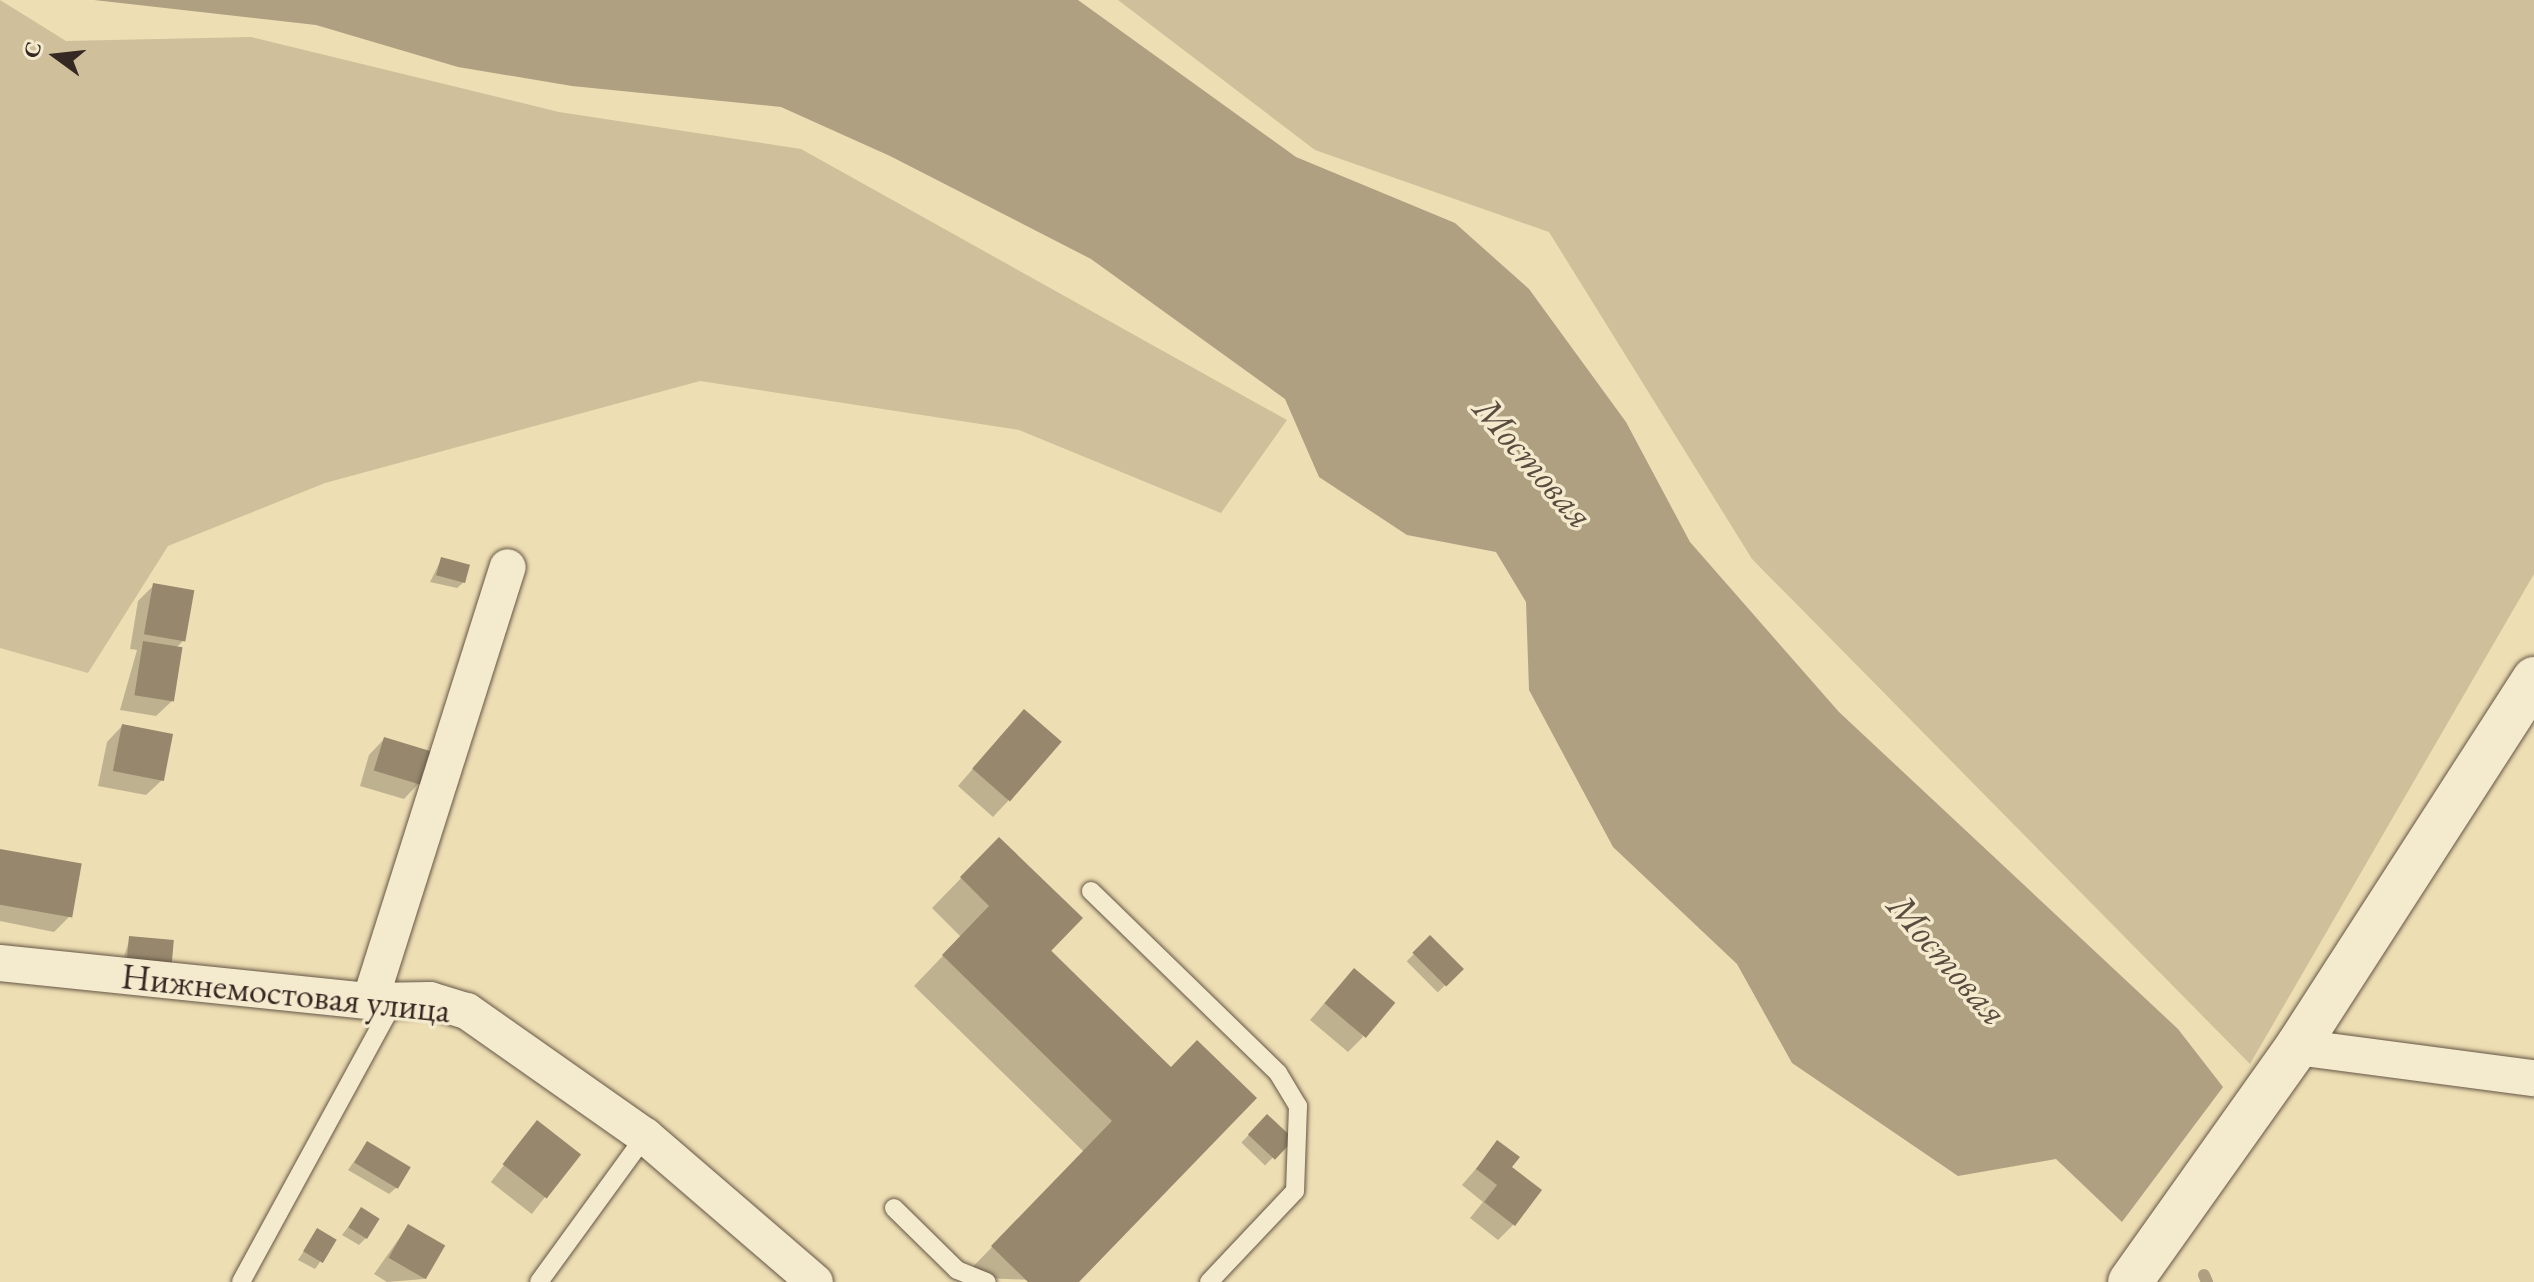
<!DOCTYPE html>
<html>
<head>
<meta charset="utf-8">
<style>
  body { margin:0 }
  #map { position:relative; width:2534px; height:1282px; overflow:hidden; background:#eedeb3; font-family:"EB Garamond",serif }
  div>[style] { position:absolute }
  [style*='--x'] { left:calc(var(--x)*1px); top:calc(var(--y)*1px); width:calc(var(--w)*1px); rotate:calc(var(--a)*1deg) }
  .green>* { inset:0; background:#cfbf9a }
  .water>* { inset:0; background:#afa082 }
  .shadow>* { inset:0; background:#0003; transform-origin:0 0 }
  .stream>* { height:12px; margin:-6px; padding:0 6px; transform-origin:6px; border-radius:6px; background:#afa082 }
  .building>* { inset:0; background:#96876d; transform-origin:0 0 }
  .roads { filter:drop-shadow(0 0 2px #645646) drop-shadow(0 0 2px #645646) }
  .lane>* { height:18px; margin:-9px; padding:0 9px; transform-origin:9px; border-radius:9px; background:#f4eace }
  .street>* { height:36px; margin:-18px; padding:0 18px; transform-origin:18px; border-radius:18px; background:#f4eace }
  .secondary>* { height:44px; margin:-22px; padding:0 22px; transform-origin:22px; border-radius:22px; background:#f4eace }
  span { translate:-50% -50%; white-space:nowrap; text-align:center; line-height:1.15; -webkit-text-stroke:7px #f4eace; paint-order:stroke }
  .street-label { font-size:36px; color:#362822 }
  .water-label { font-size:38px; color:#5a4c3f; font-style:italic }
  .north { position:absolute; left:16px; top:16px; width:80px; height:80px; -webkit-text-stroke:6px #f4eace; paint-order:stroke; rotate:285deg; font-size:22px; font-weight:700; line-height:32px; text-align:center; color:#362822 }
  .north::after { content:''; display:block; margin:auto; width:28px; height:36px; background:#362822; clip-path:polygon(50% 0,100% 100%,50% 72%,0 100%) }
</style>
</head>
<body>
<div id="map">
  <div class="green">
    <div style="clip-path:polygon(0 0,66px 41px,251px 37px,559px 112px,801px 149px,1287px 420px,1221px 513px,1019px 430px,700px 381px,325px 483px,168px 546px,88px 673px,0 648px)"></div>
    <div style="clip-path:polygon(1118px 0,2534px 0,2534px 574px,2250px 1064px,1752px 559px,1549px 232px,1315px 150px)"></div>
  </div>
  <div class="water">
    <div style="clip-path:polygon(94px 0,1078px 0,1296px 157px,1455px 223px,1529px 289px,1626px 422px,1690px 542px,1839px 712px,2178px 1029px,2223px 1087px,2122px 1222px,2056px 1159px,1958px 1176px,1792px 1063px,1737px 964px,1613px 847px,1529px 690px,1526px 602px,1496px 552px,1407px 535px,1319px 477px,1285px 399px,1091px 259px,890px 156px,781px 107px,572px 86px,458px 67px,316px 25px)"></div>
  </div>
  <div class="shadow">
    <div style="clip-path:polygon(441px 560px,465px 581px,457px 588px,430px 582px)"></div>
    <div style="clip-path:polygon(154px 585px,184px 640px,176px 648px,172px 701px,156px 716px,120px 710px,137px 650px,130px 649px,138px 601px)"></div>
    <div style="clip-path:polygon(122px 726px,162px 780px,146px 795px,98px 786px,107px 742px)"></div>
    <div style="clip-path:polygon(1009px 727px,1008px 801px,993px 817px,958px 786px)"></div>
    <div style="clip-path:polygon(384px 739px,419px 783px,404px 799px,360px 786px,369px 755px)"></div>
    <div style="clip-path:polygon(0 851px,70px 916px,54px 932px,0 921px)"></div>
    <div style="clip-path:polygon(970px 869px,1171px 1070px,1076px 1282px,963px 1277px,1084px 1152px,914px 986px,961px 937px,932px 908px)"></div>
    <div style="clip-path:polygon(130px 938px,172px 942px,120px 969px)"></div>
    <div style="left:1430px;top:938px;width:44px;height:33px;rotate:45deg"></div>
    <div style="clip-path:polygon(1339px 986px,1363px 1037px,1348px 1052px,1310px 1020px)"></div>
    <div style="left:1267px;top:1116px;width:33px;height:37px;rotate:44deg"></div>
    <div style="left:537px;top:1123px;width:52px;height:75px;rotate:38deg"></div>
    <div style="clip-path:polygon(367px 1143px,397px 1187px,389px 1194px,348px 1170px)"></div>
    <div style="clip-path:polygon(1498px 1143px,1509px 1168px,1513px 1225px,1498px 1240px,1470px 1218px,1483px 1202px,1462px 1185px)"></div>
    <div style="clip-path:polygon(361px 1210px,366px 1238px,359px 1245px,342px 1235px)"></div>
    <div style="clip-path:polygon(408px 1226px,424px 1279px,387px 1282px,374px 1274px)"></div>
    <div style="clip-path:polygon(317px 1231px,335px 1241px,315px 1269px,298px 1260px)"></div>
  </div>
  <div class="stream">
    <div style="--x:2204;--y:1275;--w:8;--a:67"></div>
  </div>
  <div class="building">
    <div style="left:441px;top:557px;width:30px;height:19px;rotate:15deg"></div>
    <div style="left:153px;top:583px;width:42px;height:52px;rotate:10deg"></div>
    <div style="left:143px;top:641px;width:40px;height:55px;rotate:9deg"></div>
    <div style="left:1024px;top:709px;width:50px;height:79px;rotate:41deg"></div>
    <div style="left:122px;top:724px;width:52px;height:48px;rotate:11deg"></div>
    <div style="left:384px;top:737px;width:49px;height:35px;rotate:17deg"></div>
    <div style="clip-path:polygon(999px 837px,1083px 918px,1051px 951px,1171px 1067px,1197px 1040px,1257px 1098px,1079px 1282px,1028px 1282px,991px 1246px,1112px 1121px,942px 955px,989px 906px,960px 877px)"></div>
    <div style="left:0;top:849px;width:83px;height:55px;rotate:10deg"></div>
    <div style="left:1430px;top:935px;width:48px;height:25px;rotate:45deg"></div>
    <div style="left:129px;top:936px;width:45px;height:26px;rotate:5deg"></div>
    <div style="left:1354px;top:968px;width:54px;height:46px;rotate:40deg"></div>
    <div style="left:1267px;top:1114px;width:37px;height:28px;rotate:43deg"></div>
    <div style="left:537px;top:1120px;width:56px;height:56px;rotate:38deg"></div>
    <div style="clip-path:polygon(1497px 1140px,1520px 1157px,1512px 1167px,1542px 1190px,1515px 1226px,1484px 1202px,1497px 1185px,1476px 1169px)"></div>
    <div style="left:367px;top:1141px;width:51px;height:25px;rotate:31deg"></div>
    <div style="left:361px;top:1207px;width:22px;height:24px;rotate:32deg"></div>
    <div style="left:408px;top:1224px;width:43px;height:39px;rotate:30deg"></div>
    <div style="left:317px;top:1228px;width:23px;height:27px;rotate:31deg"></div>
  </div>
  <div class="roads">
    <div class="lane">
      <div style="--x:1091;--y:891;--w:261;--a:44.2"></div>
      <div style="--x:1278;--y:1073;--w:39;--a:59"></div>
      <div style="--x:1298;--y:1106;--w:85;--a:92"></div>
      <div style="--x:1295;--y:1191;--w:125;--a:133.4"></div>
      <div style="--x:894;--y:1208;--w:88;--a:44.5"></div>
      <div style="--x:957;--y:1270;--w:32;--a:22"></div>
      <div style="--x:241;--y:1282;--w:320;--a:-61.4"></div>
      <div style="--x:539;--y:1282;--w:180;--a:-54"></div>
    </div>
    <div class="street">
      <div style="--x:0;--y:963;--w:372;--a:5.9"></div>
      <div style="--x:370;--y:1001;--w:60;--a:-1"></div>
      <div style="--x:430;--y:1000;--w:39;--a:17"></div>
      <div style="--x:467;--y:1011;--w:218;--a:35.1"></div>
      <div style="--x:645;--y:1136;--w:224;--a:40.7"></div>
      <div style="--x:370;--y:1001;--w:455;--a:-72.4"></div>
      <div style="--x:2297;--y:1047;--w:239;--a:7.5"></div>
    </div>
    <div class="secondary">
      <div style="--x:2130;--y:1282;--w:288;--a:-54.6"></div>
      <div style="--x:2297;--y:1047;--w:438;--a:-57.2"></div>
    </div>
  </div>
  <div class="street-label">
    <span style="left:286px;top:993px;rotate:6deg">Нижнемостовая улица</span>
  </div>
  <div class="water-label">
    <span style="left:1534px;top:462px;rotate:49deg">Мостовая</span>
    <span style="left:1948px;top:959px;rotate:49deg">Мостовая</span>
  </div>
  <div class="north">С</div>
</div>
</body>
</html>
